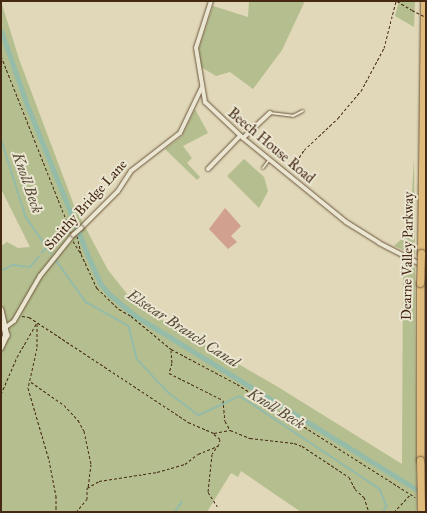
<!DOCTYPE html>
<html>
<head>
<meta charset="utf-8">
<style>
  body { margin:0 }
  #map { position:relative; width:427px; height:513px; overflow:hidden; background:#e0d8b9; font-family:"IM FELL Great Primer",serif }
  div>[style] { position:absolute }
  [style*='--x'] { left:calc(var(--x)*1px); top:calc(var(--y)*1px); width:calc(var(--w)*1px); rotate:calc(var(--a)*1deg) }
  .green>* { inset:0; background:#b4be8e }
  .stream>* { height:1.5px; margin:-0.75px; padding:0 0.75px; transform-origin:0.75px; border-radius:0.75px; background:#95bba9 }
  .canal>* { height:5px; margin:-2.5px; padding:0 2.5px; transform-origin:2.5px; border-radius:2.5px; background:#95bba9 }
  .building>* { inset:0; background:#d1a08e }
  .path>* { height:1px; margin-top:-0.5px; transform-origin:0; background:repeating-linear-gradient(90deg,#462913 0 3px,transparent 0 5px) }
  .roads { filter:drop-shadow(0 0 1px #6c553c) drop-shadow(0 0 1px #6c553c) }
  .service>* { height:2px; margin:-1px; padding:0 1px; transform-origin:1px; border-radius:1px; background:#ebe6d2 }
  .minor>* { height:4px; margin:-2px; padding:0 2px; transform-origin:2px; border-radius:2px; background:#ebe6d2 }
  .secondary>* { height:5.5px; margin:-2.75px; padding:0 2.75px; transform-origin:2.75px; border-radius:2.75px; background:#ebe6d2 }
  .trunk>* { height:7px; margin:-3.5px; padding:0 3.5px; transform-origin:3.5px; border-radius:3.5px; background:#e0bc7c }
  .path-bridge>* { height:1px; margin-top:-0.5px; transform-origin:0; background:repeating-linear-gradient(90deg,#462913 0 3px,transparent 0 5px) }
  .bridges { filter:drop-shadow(0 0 1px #6c553c) drop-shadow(0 0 1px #6c553c) }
  .minor-bridge>* { height:4px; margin:-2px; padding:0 2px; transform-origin:2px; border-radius:2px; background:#ebe6d2 }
  .trunk-bridge>* { height:7px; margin:-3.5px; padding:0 3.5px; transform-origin:3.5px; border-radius:3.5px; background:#e0bc7c }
  span { translate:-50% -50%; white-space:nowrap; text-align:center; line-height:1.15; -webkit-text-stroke:4px #ebe6d2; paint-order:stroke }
  .street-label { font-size:14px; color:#462913 }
  .water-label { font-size:15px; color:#5a4e38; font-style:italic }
  .frame { position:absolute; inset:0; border:2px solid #462913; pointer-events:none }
</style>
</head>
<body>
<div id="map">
  <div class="green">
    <div style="clip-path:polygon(1px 1px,19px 59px,75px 208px,108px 270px,135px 304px,278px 387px,402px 464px,403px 263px,415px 268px,417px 512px,301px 512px,241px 471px,238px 477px,231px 473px,207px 512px,1px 512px,1px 246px,7px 242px,18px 248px,30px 247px,1px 189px)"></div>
    <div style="clip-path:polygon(249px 1px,305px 1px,282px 50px,253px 89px,230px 72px,216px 76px,201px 67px,199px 48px,213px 6px,248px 17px)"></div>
    <div style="clip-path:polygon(399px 1px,415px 1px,414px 27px,395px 16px)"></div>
    <div style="clip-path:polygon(195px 109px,208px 133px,183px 146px,192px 158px,187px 163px,200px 177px,197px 180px,165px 149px,182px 136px)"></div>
    <div style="clip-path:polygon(414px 156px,415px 255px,394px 246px,410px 231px)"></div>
    <div style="clip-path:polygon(244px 159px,264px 177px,268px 191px,259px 208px,227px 176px)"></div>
  </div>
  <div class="stream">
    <div style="--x:1;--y:138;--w:83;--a:72.4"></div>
    <div style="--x:26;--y:217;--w:44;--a:55.2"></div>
    <div style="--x:42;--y:253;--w:8;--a:-50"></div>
    <div style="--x:56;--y:260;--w:52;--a:54.5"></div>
    <div style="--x:86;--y:302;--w:49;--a:29.2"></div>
    <div style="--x:129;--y:326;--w:34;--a:76"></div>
    <div style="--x:137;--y:359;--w:45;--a:46.8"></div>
    <div style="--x:168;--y:392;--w:39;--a:37"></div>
    <div style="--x:199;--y:415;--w:45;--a:-24.9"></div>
    <div style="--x:240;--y:396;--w:168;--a:33.6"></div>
    <div style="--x:380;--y:489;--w:18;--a:68"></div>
    <div style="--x:387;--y:506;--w:7;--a:117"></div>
    <div style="--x:1;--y:271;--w:13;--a:-27"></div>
    <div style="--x:13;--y:265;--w:17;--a:7"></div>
    <div style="--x:30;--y:267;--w:13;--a:-48"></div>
    <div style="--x:175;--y:512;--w:12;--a:-55"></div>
  </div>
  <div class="canal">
    <div style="--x:1;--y:31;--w:78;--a:70.6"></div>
    <div style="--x:27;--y:105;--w:163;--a:68"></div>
    <div style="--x:88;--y:256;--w:30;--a:66"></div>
    <div style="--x:100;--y:283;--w:14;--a:51"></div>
    <div style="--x:109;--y:294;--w:33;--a:40"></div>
    <div style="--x:134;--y:315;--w:343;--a:31.7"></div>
  </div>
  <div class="building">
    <div style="clip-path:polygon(225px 208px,241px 226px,231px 236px,237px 242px,228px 249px,209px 229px)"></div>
  </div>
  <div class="path">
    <div style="--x:397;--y:1;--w:17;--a:31"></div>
    <div style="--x:1;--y:56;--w:175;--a:68.3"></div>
    <div style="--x:66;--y:219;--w:11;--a:52"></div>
    <div style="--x:291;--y:170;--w:24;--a:-57"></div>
    <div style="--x:304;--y:150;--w:47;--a:-43.3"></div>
    <div style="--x:338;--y:118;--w:35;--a:-50"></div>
    <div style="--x:361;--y:91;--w:49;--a:-61.9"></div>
    <div style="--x:384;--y:48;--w:49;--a:-75.7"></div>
    <div style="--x:66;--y:220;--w:13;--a:72"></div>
    <div style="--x:77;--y:236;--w:18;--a:77"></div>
    <div style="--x:81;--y:254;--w:38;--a:65"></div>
    <div style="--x:97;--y:288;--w:30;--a:44"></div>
    <div style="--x:119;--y:309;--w:14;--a:30"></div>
    <div style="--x:131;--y:316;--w:52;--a:39.5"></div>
    <div style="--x:171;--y:349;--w:75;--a:27.9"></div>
    <div style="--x:237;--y:384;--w:211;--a:32.4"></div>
    <div style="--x:73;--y:241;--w:15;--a:58"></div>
    <div style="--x:22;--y:316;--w:7;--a:8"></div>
    <div style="--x:29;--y:317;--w:191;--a:33.4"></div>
    <div style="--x:188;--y:422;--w:28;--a:23"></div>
    <div style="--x:214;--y:433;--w:16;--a:-11"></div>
    <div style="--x:37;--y:323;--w:25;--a:90"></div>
    <div style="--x:37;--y:348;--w:41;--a:102.7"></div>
    <div style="--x:28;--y:388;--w:75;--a:73.7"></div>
    <div style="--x:49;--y:460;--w:37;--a:79"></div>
    <div style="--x:56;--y:496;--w:16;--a:90"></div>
    <div style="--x:171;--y:350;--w:13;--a:86"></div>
    <div style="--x:172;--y:363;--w:10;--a:107"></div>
    <div style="--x:169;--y:373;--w:60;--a:26.6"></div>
    <div style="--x:223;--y:400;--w:21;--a:85"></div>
    <div style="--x:225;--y:421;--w:10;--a:61"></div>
    <div style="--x:230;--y:430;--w:22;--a:22"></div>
    <div style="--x:250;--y:438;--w:44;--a:6.5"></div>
    <div style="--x:294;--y:443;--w:9;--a:21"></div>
    <div style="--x:302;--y:446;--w:56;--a:33.4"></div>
    <div style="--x:349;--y:477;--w:13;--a:63"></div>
    <div style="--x:355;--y:489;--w:12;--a:42"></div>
    <div style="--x:364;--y:497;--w:16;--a:72"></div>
    <div style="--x:31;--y:382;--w:40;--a:34.9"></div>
    <div style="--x:64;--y:405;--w:21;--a:47"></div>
    <div style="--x:78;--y:420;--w:13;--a:61"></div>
    <div style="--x:84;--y:431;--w:34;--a:78"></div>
    <div style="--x:91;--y:464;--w:23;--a:97"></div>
    <div style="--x:1;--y:394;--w:40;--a:-66.6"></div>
    <div style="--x:17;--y:357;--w:39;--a:-60"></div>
    <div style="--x:214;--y:434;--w:8;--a:40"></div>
    <div style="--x:220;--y:439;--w:5;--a:101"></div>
    <div style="--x:219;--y:444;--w:12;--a:125"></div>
    <div style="--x:212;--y:454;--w:38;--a:96"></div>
    <div style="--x:208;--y:492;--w:17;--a:57"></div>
    <div style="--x:76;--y:512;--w:17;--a:-50"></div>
    <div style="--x:87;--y:499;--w:11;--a:-90"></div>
    <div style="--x:87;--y:488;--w:14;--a:-30"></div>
    <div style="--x:99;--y:481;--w:59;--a:-8.8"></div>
    <div style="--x:157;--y:472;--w:29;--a:-16"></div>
    <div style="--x:185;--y:464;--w:16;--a:-38"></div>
    <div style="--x:198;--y:454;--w:22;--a:-22"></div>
    <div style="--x:394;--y:512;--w:23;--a:-47"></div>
  </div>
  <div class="roads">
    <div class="service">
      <div style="--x:270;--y:113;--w:23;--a:7"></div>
      <div style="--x:293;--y:116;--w:11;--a:-27"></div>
      <div style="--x:263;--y:168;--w:10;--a:-53"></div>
    </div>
    <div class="minor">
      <div style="--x:211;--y:1;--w:49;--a:107.7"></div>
      <div style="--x:196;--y:48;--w:55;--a:80.5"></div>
      <div style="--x:205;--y:102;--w:52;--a:43.5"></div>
      <div style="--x:243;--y:138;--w:133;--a:39.2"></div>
      <div style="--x:346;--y:222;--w:39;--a:32"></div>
      <div style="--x:379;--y:243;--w:53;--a:27.1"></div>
      <div style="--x:243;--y:138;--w:37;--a:-43"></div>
      <div style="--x:208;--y:169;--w:46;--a:-45.9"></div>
      <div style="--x:81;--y:228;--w:52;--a:-45"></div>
      <div style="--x:118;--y:191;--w:24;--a:-57"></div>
      <div style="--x:131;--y:171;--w:62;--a:-37.8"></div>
      <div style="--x:180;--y:133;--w:51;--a:-64.4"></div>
      <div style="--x:6;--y:327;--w:10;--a:-37"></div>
      <div style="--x:14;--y:321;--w:52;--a:-60"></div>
      <div style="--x:40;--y:276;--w:53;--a:-51.2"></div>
    </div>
    <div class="secondary">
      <div style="--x:1;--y:310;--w:26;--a:77"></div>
      <div style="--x:7;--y:335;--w:14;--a:115"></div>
    </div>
    <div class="trunk">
      <div style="--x:421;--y:253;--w:252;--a:-89.3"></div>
      <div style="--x:420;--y:283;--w:177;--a:90"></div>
    </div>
  </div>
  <div class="path-bridge">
    <div style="--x:412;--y:10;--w:16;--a:27"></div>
  </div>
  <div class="bridges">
    <div class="minor-bridge">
      <div style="--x:73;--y:235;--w:11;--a:-41"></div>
    </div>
    <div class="trunk-bridge">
      <div style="--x:420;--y:283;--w:30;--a:-88"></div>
      <div style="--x:420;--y:460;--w:49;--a:88.8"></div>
    </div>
  </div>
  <div class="street-label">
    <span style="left:271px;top:146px;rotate:40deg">Beech House Road</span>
    <span style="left:86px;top:205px;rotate:-48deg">Smithy Bridge Lane</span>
    <span style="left:408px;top:256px;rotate:-89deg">Dearne Valley Parkway</span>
  </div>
  <div class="water-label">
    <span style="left:27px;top:183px;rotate:71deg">Knoll Beck</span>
    <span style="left:183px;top:329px;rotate:33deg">Elsecar Branch Canal</span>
    <span style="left:276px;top:409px;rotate:32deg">Knoll Beck</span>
  </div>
  <div class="frame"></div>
</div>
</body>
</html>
